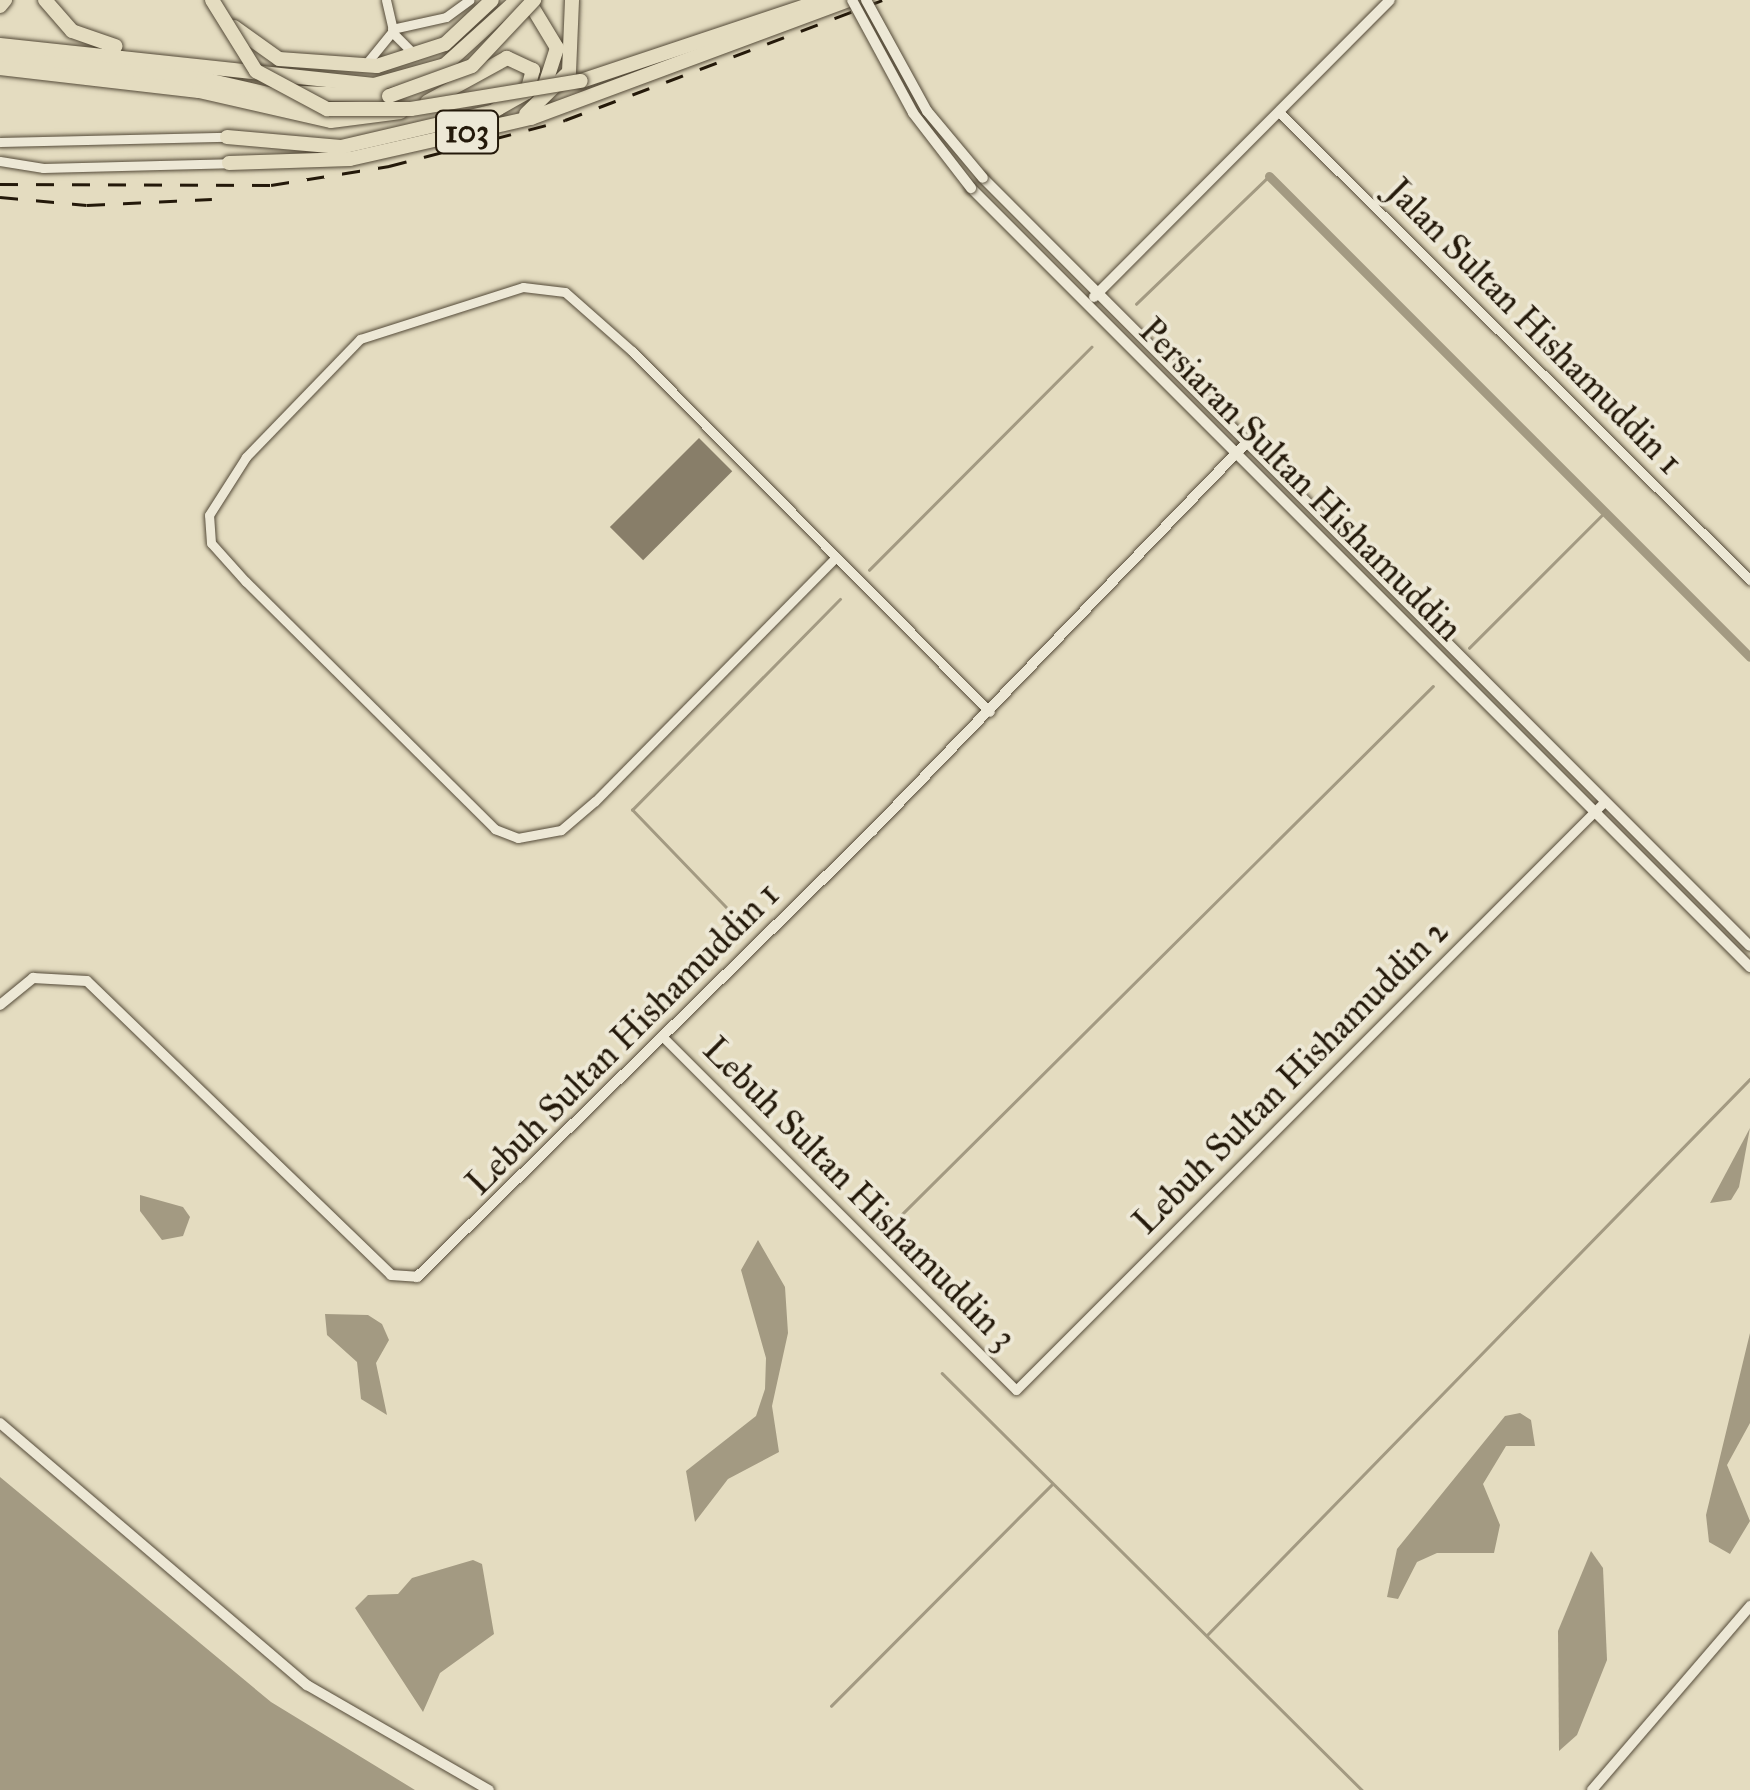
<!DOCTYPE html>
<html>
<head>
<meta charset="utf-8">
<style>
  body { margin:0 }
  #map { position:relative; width:1750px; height:1790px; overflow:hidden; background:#e4dcc0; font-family:"IM FELL Great Primer",serif }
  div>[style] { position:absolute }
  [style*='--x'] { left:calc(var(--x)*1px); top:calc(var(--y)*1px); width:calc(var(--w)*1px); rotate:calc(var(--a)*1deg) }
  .water>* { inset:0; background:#a39a82 }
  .stream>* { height:2.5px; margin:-1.25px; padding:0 1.25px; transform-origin:1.25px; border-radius:1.25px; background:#a39a82 }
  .canal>* { height:9px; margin:-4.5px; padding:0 4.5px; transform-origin:4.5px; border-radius:4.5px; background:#a39a82 }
  .building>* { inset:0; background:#887e69; transform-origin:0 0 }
  .roads { filter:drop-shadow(0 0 2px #544a38) drop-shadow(0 0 2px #544a38) }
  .minor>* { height:9px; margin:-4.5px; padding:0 4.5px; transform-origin:4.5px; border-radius:4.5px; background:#ede8d6 }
  .tertiary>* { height:10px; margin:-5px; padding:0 5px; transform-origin:5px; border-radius:5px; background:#ede8d6 }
  .primary>* { height:14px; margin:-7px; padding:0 7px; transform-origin:7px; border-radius:7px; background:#e4dcc0 }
  .rail>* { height:2.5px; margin-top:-1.25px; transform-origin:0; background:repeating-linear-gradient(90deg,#24190a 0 18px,transparent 0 36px) }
  .bridges { filter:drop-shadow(0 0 2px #544a38) drop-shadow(0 0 2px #544a38) }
  .tertiary-bridge>* { height:10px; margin:-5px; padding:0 5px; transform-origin:5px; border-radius:5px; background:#ede8d6 }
  .primary-bridge>* { height:14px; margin:-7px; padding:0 7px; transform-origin:7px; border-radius:7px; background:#e4dcc0 }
  span { translate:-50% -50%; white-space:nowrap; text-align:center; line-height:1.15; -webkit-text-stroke:8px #ede8d6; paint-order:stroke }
  .shield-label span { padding:2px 8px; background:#ede8d6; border:2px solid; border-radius:8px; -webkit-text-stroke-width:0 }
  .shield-label { font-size:32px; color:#24190a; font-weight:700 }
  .street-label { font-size:35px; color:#24190a }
</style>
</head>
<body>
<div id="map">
  <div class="water">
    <div style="clip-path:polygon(1750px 1128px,1739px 1187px,1731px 1200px,1710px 1203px)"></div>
    <div style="clip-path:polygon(140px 1195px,183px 1207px,190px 1217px,183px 1236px,162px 1240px,140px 1211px)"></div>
    <div style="clip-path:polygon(758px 1240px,785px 1287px,788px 1333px,772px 1406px,779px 1452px,728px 1479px,695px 1522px,686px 1471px,756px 1416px,765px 1389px,766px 1358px,741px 1270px)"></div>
    <div style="clip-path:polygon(325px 1314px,368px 1315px,382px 1324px,389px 1340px,376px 1363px,387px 1415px,361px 1399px,357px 1362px,327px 1335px)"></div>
    <div style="clip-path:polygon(1750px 1333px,1750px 1423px,1727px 1465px,1750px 1521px,1730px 1554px,1709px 1542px,1706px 1515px)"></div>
    <div style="clip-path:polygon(1520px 1413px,1531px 1420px,1535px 1446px,1506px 1446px,1483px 1484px,1500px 1525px,1494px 1553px,1437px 1553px,1417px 1562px,1398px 1599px,1387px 1597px,1397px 1549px,1505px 1416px)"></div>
    <div style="clip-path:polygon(0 1477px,271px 1702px,415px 1790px,0 1790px)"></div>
    <div style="clip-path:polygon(1591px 1551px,1603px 1568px,1607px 1660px,1577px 1735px,1559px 1751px,1558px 1631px)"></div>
    <div style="clip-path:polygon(473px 1560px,482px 1564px,494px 1634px,440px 1673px,423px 1712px,355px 1608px,368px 1595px,398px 1594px,412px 1578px)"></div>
  </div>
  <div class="stream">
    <div style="--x:1136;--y:304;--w:185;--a:-43.9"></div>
    <div style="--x:869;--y:570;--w:315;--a:-45.1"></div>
    <div style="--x:1469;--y:648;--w:192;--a:-45"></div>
    <div style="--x:739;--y:921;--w:154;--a:-133.9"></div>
    <div style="--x:632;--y:810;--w:296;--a:-45.4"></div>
    <div style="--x:886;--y:1230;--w:771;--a:-44.84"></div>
    <div style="--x:942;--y:1373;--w:592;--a:44.79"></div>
    <div style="--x:1207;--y:1635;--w:777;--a:-45.68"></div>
    <div style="--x:831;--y:1706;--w:313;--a:-45.1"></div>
  </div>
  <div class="canal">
    <div style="--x:1269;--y:176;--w:680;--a:45"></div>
  </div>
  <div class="building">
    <div style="left:699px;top:438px;width:47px;height:126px;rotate:45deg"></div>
  </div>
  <div class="roads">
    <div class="minor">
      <div style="--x:386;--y:0;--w:35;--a:77"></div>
      <div style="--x:394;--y:34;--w:27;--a:45"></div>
      <div style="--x:392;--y:29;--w:55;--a:-12.5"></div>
      <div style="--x:446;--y:17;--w:29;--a:-36"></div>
      <div style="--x:365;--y:65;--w:43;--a:-50.7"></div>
      <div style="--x:1280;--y:113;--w:663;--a:44.82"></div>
      <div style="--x:0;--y:142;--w:227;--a:-1.3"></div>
      <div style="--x:0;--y:161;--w:44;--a:9.2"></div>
      <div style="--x:43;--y:168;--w:186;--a:-1.5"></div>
      <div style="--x:836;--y:557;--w:343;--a:134.6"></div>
      <div style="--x:595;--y:801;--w:45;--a:139.5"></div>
      <div style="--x:561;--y:830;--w:44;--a:169.5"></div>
      <div style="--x:518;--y:838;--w:25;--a:-159"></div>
      <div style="--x:495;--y:829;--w:351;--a:-135.2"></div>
      <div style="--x:246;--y:582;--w:52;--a:-131.9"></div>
      <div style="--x:211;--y:543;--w:28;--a:-94"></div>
      <div style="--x:209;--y:515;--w:69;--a:-57.5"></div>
      <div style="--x:246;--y:457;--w:164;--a:-46"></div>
      <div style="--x:360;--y:339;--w:171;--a:-17.7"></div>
      <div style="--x:523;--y:287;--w:42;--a:6.8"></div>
      <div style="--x:565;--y:292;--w:89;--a:41.4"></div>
      <div style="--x:632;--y:351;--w:508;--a:45.24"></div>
      <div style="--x:663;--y:1037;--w:499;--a:45"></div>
      <div style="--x:1016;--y:1390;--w:833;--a:-45"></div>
    </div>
    <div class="tertiary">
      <div style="--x:983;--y:178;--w:1085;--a:45.04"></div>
      <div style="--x:971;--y:188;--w:1102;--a:45"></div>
      <div style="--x:1094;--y:297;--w:419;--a:-45.1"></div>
      <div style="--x:0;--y:1005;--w:43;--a:-39.3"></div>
      <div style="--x:33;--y:978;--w:54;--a:3.2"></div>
      <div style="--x:87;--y:981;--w:423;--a:44"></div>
      <div style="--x:391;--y:1275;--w:26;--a:4"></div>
      <div style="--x:417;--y:1277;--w:637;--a:-44.43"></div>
      <div style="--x:872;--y:831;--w:539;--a:-46.05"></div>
      <div style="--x:0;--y:1423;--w:404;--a:40.5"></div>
      <div style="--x:307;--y:1685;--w:210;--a:30"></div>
      <div style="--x:1592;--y:1790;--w:243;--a:-49.3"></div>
    </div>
    <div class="primary">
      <div style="--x:45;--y:0;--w:41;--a:48.9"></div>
      <div style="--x:72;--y:31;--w:46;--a:19.2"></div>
      <div style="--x:528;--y:0;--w:56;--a:58.9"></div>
      <div style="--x:557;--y:48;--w:45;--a:108"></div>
      <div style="--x:0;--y:6;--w:8;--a:-50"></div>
      <div style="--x:234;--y:27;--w:55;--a:35.4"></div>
      <div style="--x:279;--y:59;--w:98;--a:4.1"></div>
      <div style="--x:377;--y:66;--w:71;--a:-17.9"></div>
      <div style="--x:445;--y:44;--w:64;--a:-43.1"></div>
      <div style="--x:0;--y:45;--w:376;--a:6.1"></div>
      <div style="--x:374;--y:85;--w:74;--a:-15.7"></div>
      <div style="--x:445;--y:65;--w:97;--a:-42.1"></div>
      <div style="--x:0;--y:58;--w:210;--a:6"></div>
      <div style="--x:0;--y:68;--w:200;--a:6.6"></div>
      <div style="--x:199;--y:91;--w:135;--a:12.8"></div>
      <div style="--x:331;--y:121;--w:70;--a:-7.4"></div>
      <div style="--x:203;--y:79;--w:121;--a:12.9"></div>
      <div style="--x:581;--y:81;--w:255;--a:-18.5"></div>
      <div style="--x:300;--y:93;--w:89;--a:1.9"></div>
      <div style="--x:526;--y:114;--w:60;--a:-44.3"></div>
      <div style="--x:569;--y:72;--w:72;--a:-87.6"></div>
      <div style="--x:227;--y:137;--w:114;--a:5"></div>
      <div style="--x:341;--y:147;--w:155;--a:-13.1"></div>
      <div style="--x:492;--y:112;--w:40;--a:-29.7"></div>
      <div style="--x:527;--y:92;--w:23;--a:-75"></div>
      <div style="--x:533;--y:70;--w:29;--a:-155"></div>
      <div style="--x:507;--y:58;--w:91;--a:151.2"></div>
      <div style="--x:229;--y:163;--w:121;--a:-1.9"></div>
      <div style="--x:350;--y:159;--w:186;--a:-12.8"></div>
      <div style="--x:531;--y:118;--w:339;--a:-20.4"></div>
    </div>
  </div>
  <div class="rail">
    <div style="--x:0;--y:184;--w:271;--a:0.2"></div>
    <div style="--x:271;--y:185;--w:120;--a:-9.1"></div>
    <div style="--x:389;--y:166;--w:182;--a:-14.6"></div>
    <div style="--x:565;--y:120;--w:339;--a:-20.7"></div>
    <div style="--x:0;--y:197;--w:87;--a:5.3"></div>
    <div style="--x:87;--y:205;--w:125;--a:-2.7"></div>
  </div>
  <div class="bridges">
    <div class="tertiary-bridge">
      <div style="--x:852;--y:0;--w:128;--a:61.6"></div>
      <div style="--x:913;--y:113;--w:95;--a:52.3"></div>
      <div style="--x:866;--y:0;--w:127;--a:61.2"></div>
      <div style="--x:927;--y:111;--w:87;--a:50.1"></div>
    </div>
    <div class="primary-bridge">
      <div style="--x:212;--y:0;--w:84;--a:58.2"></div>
      <div style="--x:256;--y:71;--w:81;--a:28.2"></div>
      <div style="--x:327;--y:109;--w:84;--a:0"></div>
      <div style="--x:411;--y:109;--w:172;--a:-9.4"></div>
      <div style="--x:389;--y:96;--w:88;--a:-19.9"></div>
      <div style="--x:472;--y:66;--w:91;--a:-46.8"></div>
    </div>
  </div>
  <div class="shield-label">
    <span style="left:467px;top:132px">103</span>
  </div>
  <div class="street-label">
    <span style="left:1534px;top:327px;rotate:45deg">Jalan Sultan Hishamuddin 1</span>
    <span style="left:1300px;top:480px;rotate:45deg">Persiaran Sultan Hishamuddin</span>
    <span style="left:623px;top:1039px;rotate:-45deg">Lebuh Sultan Hishamuddin 1</span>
    <span style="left:1291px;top:1077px;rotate:-45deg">Lebuh Sultan Hishamuddin 2</span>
    <span style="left:859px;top:1194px;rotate:45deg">Lebuh Sultan Hishamuddin 3</span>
  </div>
</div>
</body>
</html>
